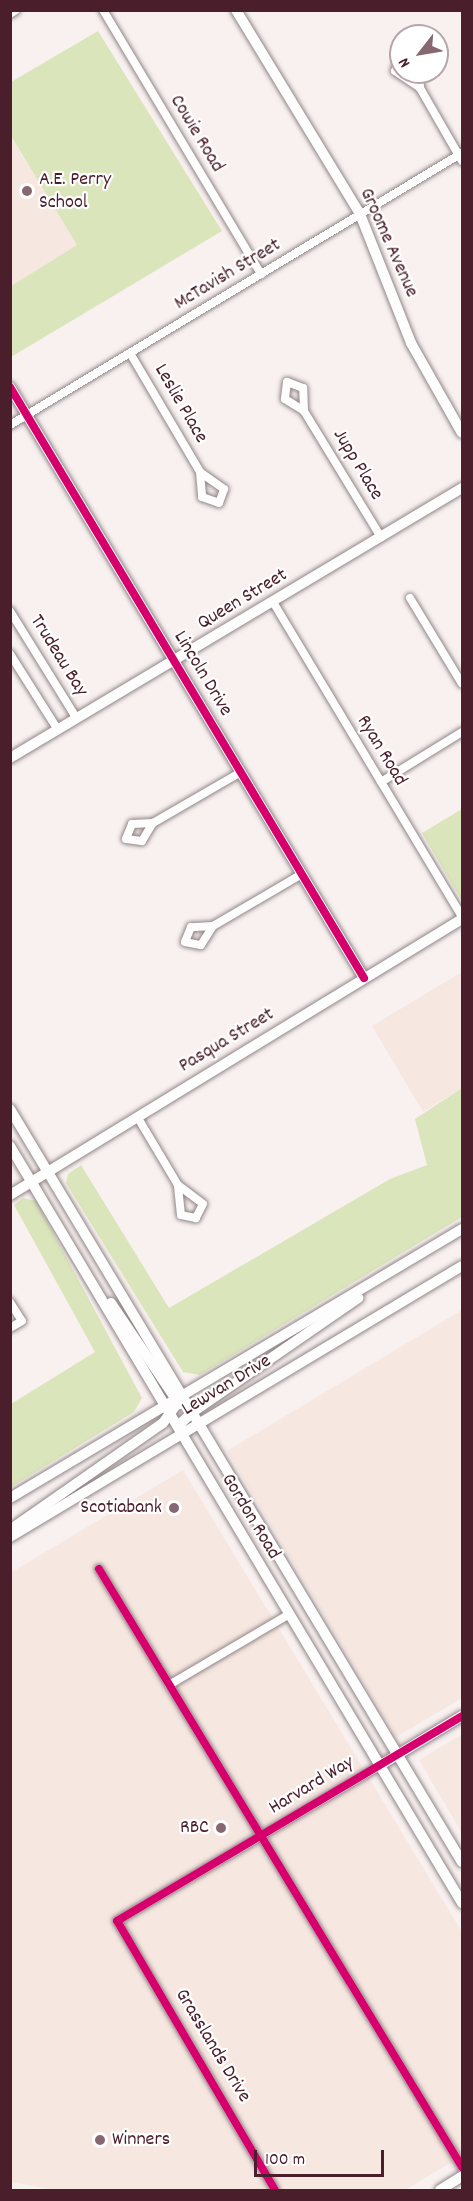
<!DOCTYPE html>
<html>
<head>
<meta charset="utf-8">
<style>
  body { margin:0 }
  #map { position:relative; width:473px; height:2201px; overflow:hidden; background:#f8f1f0; font-family:Dekko,sans-serif }
  div>[style] { position:absolute }
  [style*='--x'] { left:calc(var(--x)*1px); top:calc(var(--y)*1px); width:calc(var(--w)*1px); rotate:calc(var(--a)*1deg) }
  .built>* { inset:0; background:#f7e7e1 }
  .green>* { inset:0; background:#dbe5bb }
  .roads { filter:drop-shadow(0 0 2px #918587) drop-shadow(0 0 2px #918587) }
  .street>* { height:8px; margin:-4px; padding:0 4px; transform-origin:4px; border-radius:4px; background:#fefdfd }
  .secondary>* { height:10px; margin:-5px; padding:0 5px; transform-origin:5px; border-radius:5px; background:#fefdfd }
  .cycleway>* { height:8px; margin:-4px; padding:0 4px; transform-origin:4px; border-radius:4px; background:#d6006c }
  .dots>* { width:16px; height:16px; translate:-50% -50%; box-sizing:border-box; border:3px solid #fff; border-radius:50% }
  span { translate:-50% -50%; white-space:nowrap; text-align:center; line-height:1.15; -webkit-text-stroke:4.5px #fff; paint-order:stroke }
  .street-label { font-size:20px; color:#4a1f2b }
  .poi-label { font-size:20px; color:#4a1f2b }
  .left { translate:0 -50%; text-align:left }
  .right { translate:-100% -50%; text-align:right }
  .frame { position:absolute; inset:0; border:12px solid #4a1f2b; pointer-events:none }
  .north { position:absolute; left:389px; top:24px; width:60px; height:60px; box-sizing:border-box; background:#fff; border:2px solid #b7a5aa; border-radius:50%; rotate:239deg; font-size:16px; font-weight:700; line-height:24px; text-align:center; color:#4a1f2b }
  .north::after { content:''; display:block; margin:auto; width:21px; height:27px; background:#876870; clip-path:polygon(50% 0,100% 100%,50% 72%,0 100%) }
  .scale { position:absolute; left:254px; top:2150px; width:130px; height:27px; box-sizing:border-box; border:3px solid #4a1f2b; border-top:0; padding-left:8px; font-size:18px; line-height:21px; white-space:nowrap; color:#4a1f2b; -webkit-text-stroke:4px #fff; paint-order:stroke }
</style>
</head>
<body>
<div id="map">
  <div class="built">
    <div style="clip-path:polygon(10px 136px,78px 245px,11px 286px,10px 286px)"></div>
    <div style="clip-path:polygon(462px 972px,462px 1088px,423px 1112px,372px 1026px)"></div>
    <div style="clip-path:polygon(462px 1310px,462px 1698px,396px 1737px,227px 1451px)"></div>
    <div style="clip-path:polygon(183px 1470px,462px 1932px,462px 2156px,405px 2190px,55px 2190px,11px 2182px,10px 1573px)"></div>
    <div style="clip-path:polygon(462px 1734px,462px 1833px,419px 1760px)"></div>
  </div>
  <div class="green">
    <div style="clip-path:polygon(98px 31px,222px 231px,11px 357px,11px 286px,77px 245px,11px 136px,11px 82px)"></div>
    <div style="clip-path:polygon(462px 809px,462px 901px,422px 833px)"></div>
    <div style="clip-path:polygon(462px 1088px,462px 1217px,200px 1375px,183px 1372px,66px 1183px,68px 1174px,81px 1165px,169px 1308px,390px 1179px,427px 1165px,415px 1119px)"></div>
    <div style="clip-path:polygon(23px 1198px,36px 1201px,142px 1398px,134px 1412px,11px 1487px,11px 1404px,95px 1352px,14px 1205px)"></div>
  </div>
  <div class="roads">
    <div class="street">
      <div style="--x:103;--y:10;--w:308;--a:59.1"></div>
      <div style="--x:10;--y:14;--w:7;--a:-34"></div>
      <div style="--x:401;--y:54;--w:18;--a:109"></div>
      <div style="--x:395;--y:71;--w:30;--a:34"></div>
      <div style="--x:420;--y:88;--w:84;--a:60.1"></div>
      <div style="--x:419;--y:72;--w:16;--a:86"></div>
      <div style="--x:130;--y:353;--w:138;--a:59.5"></div>
      <div style="--x:200;--y:472;--w:25;--a:85"></div>
      <div style="--x:202;--y:497;--w:18;--a:19"></div>
      <div style="--x:219;--y:503;--w:15;--a:-70"></div>
      <div style="--x:224;--y:489;--w:29;--a:-145"></div>
      <div style="--x:304;--y:411;--w:23;--a:-92"></div>
      <div style="--x:303;--y:388;--w:17;--a:-159"></div>
      <div style="--x:287;--y:382;--w:17;--a:97"></div>
      <div style="--x:285;--y:399;--w:22;--a:32"></div>
      <div style="--x:304;--y:411;--w:148;--a:58.6"></div>
      <div style="--x:10;--y:425;--w:528;--a:-31.04"></div>
      <div style="--x:410;--y:598;--w:100;--a:58.8"></div>
      <div style="--x:273;--y:602;--w:367;--a:59"></div>
      <div style="--x:10;--y:611;--w:127;--a:58.2"></div>
      <div style="--x:10;--y:654;--w:90;--a:57.7"></div>
      <div style="--x:381;--y:782;--w:95;--a:-31.7"></div>
      <div style="--x:153;--y:823;--w:21;--a:177"></div>
      <div style="--x:132;--y:824;--w:16;--a:112"></div>
      <div style="--x:126;--y:839;--w:16;--a:7"></div>
      <div style="--x:142;--y:841;--w:21;--a:-59"></div>
      <div style="--x:153;--y:823;--w:102;--a:-30.1"></div>
      <div style="--x:213;--y:926;--w:22;--a:177"></div>
      <div style="--x:191;--y:927;--w:16;--a:112"></div>
      <div style="--x:185;--y:942;--w:16;--a:11"></div>
      <div style="--x:201;--y:945;--w:22;--a:-58"></div>
      <div style="--x:213;--y:926;--w:103;--a:-30.3"></div>
      <div style="--x:138;--y:1118;--w:78;--a:59.2"></div>
      <div style="--x:178;--y:1185;--w:31;--a:37"></div>
      <div style="--x:203;--y:1204;--w:16;--a:117"></div>
      <div style="--x:196;--y:1218;--w:15;--a:-169"></div>
      <div style="--x:181;--y:1215;--w:30;--a:-96"></div>
      <div style="--x:10;--y:1302;--w:22;--a:58"></div>
      <div style="--x:22;--y:1321;--w:14;--a:150"></div>
      <div style="--x:99;--y:1569;--w:700;--a:58.74"></div>
      <div style="--x:169;--y:1685;--w:138;--a:-30.5"></div>
      <div style="--x:275;--y:2190;--w:312;--a:-120.4"></div>
      <div style="--x:117;--y:1921;--w:304;--a:-30.6"></div>
    </div>
    <div class="secondary">
      <div style="--x:236;--y:10;--w:239;--a:58.7"></div>
      <div style="--x:360;--y:214;--w:139;--a:68.4"></div>
      <div style="--x:411;--y:343;--w:103;--a:60.5"></div>
      <div style="--x:10;--y:387;--w:689;--a:59.08"></div>
      <div style="--x:10;--y:758;--w:527;--a:-30.85"></div>
      <div style="--x:10;--y:1109;--w:878;--a:59.03"></div>
      <div style="--x:10;--y:1146;--w:882;--a:59.16"></div>
      <div style="--x:10;--y:1195;--w:530;--a:-31.41"></div>
      <div style="--x:111;--y:1303;--w:122;--a:56"></div>
      <div style="--x:181;--y:1435;--w:11;--a:-95"></div>
      <div style="--x:180;--y:1424;--w:18;--a:-43"></div>
      <div style="--x:193;--y:1412;--w:201;--a:-34.6"></div>
      <div style="--x:10;--y:1498;--w:526;--a:-30.76"></div>
      <div style="--x:11;--y:1529;--w:185;--a:-34.9"></div>
      <div style="--x:163;--y:1423;--w:32;--a:-54"></div>
      <div style="--x:10;--y:1537;--w:527;--a:-30.95"></div>
      <div style="--x:379;--y:1766;--w:97;--a:-31.1"></div>
      <div style="--x:440;--y:2190;--w:26;--a:-32"></div>
    </div>
  </div>
  <div class="cycleway">
    <div style="--x:10;--y:387;--w:689;--a:59.08"></div>
    <div style="--x:99;--y:1569;--w:700;--a:58.74"></div>
    <div style="--x:275;--y:2190;--w:312;--a:-120.4"></div>
    <div style="--x:117;--y:1921;--w:401;--a:-30.7"></div>
  </div>
  <div class="dots">
    <div style="left:27px;top:191px;background:#876870"></div>
    <div style="left:174px;top:1508px;background:#876870"></div>
    <div style="left:221px;top:1828px;background:#876870"></div>
    <div style="left:100px;top:2140px;background:#876870"></div>
  </div>
  <div class="street-label">
    <span style="left:196px;top:134px;rotate:59deg">Cowie Road</span>
    <span style="left:388px;top:243px;rotate:66deg">Groome Avenue</span>
    <span style="left:228px;top:275px;rotate:-31deg">McTavish Street</span>
    <span style="left:180px;top:404px;rotate:60deg">Leslie Place</span>
    <span style="left:357px;top:465px;rotate:59deg">Jupp Place</span>
    <span style="left:243px;top:600px;rotate:-31deg">Queen Street</span>
    <span style="left:58px;top:656px;rotate:58deg">Trudeau Bay</span>
    <span style="left:202px;top:674px;rotate:59deg">Lincoln Drive</span>
    <span style="left:381px;top:751px;rotate:59deg">Ryan Road</span>
    <span style="left:227px;top:1041px;rotate:-31deg">Pasqua Street</span>
    <span style="left:227px;top:1386px;rotate:-31deg">Lewvan Drive</span>
    <span style="left:250px;top:1517px;rotate:59deg">Gordon Road</span>
    <span style="left:312px;top:1786px;rotate:-31deg">Harvard Way</span>
    <span style="left:212px;top:2046px;rotate:59deg">Grasslands Drive</span>
  </div>
  <div class="poi-label">
    <span class="left" style="left:39px;top:192px">A.E. Perry<br>School</span>
    <span class="right" style="left:162px;top:1508px">Scotiabank</span>
    <span class="right" style="left:209px;top:1828px">RBC</span>
    <span class="left" style="left:112px;top:2140px">Winners</span>
  </div>
  <div class="frame"></div>
  <div class="north">N</div>
  <div class="scale">100 m</div>
</div>
</body>
</html>
